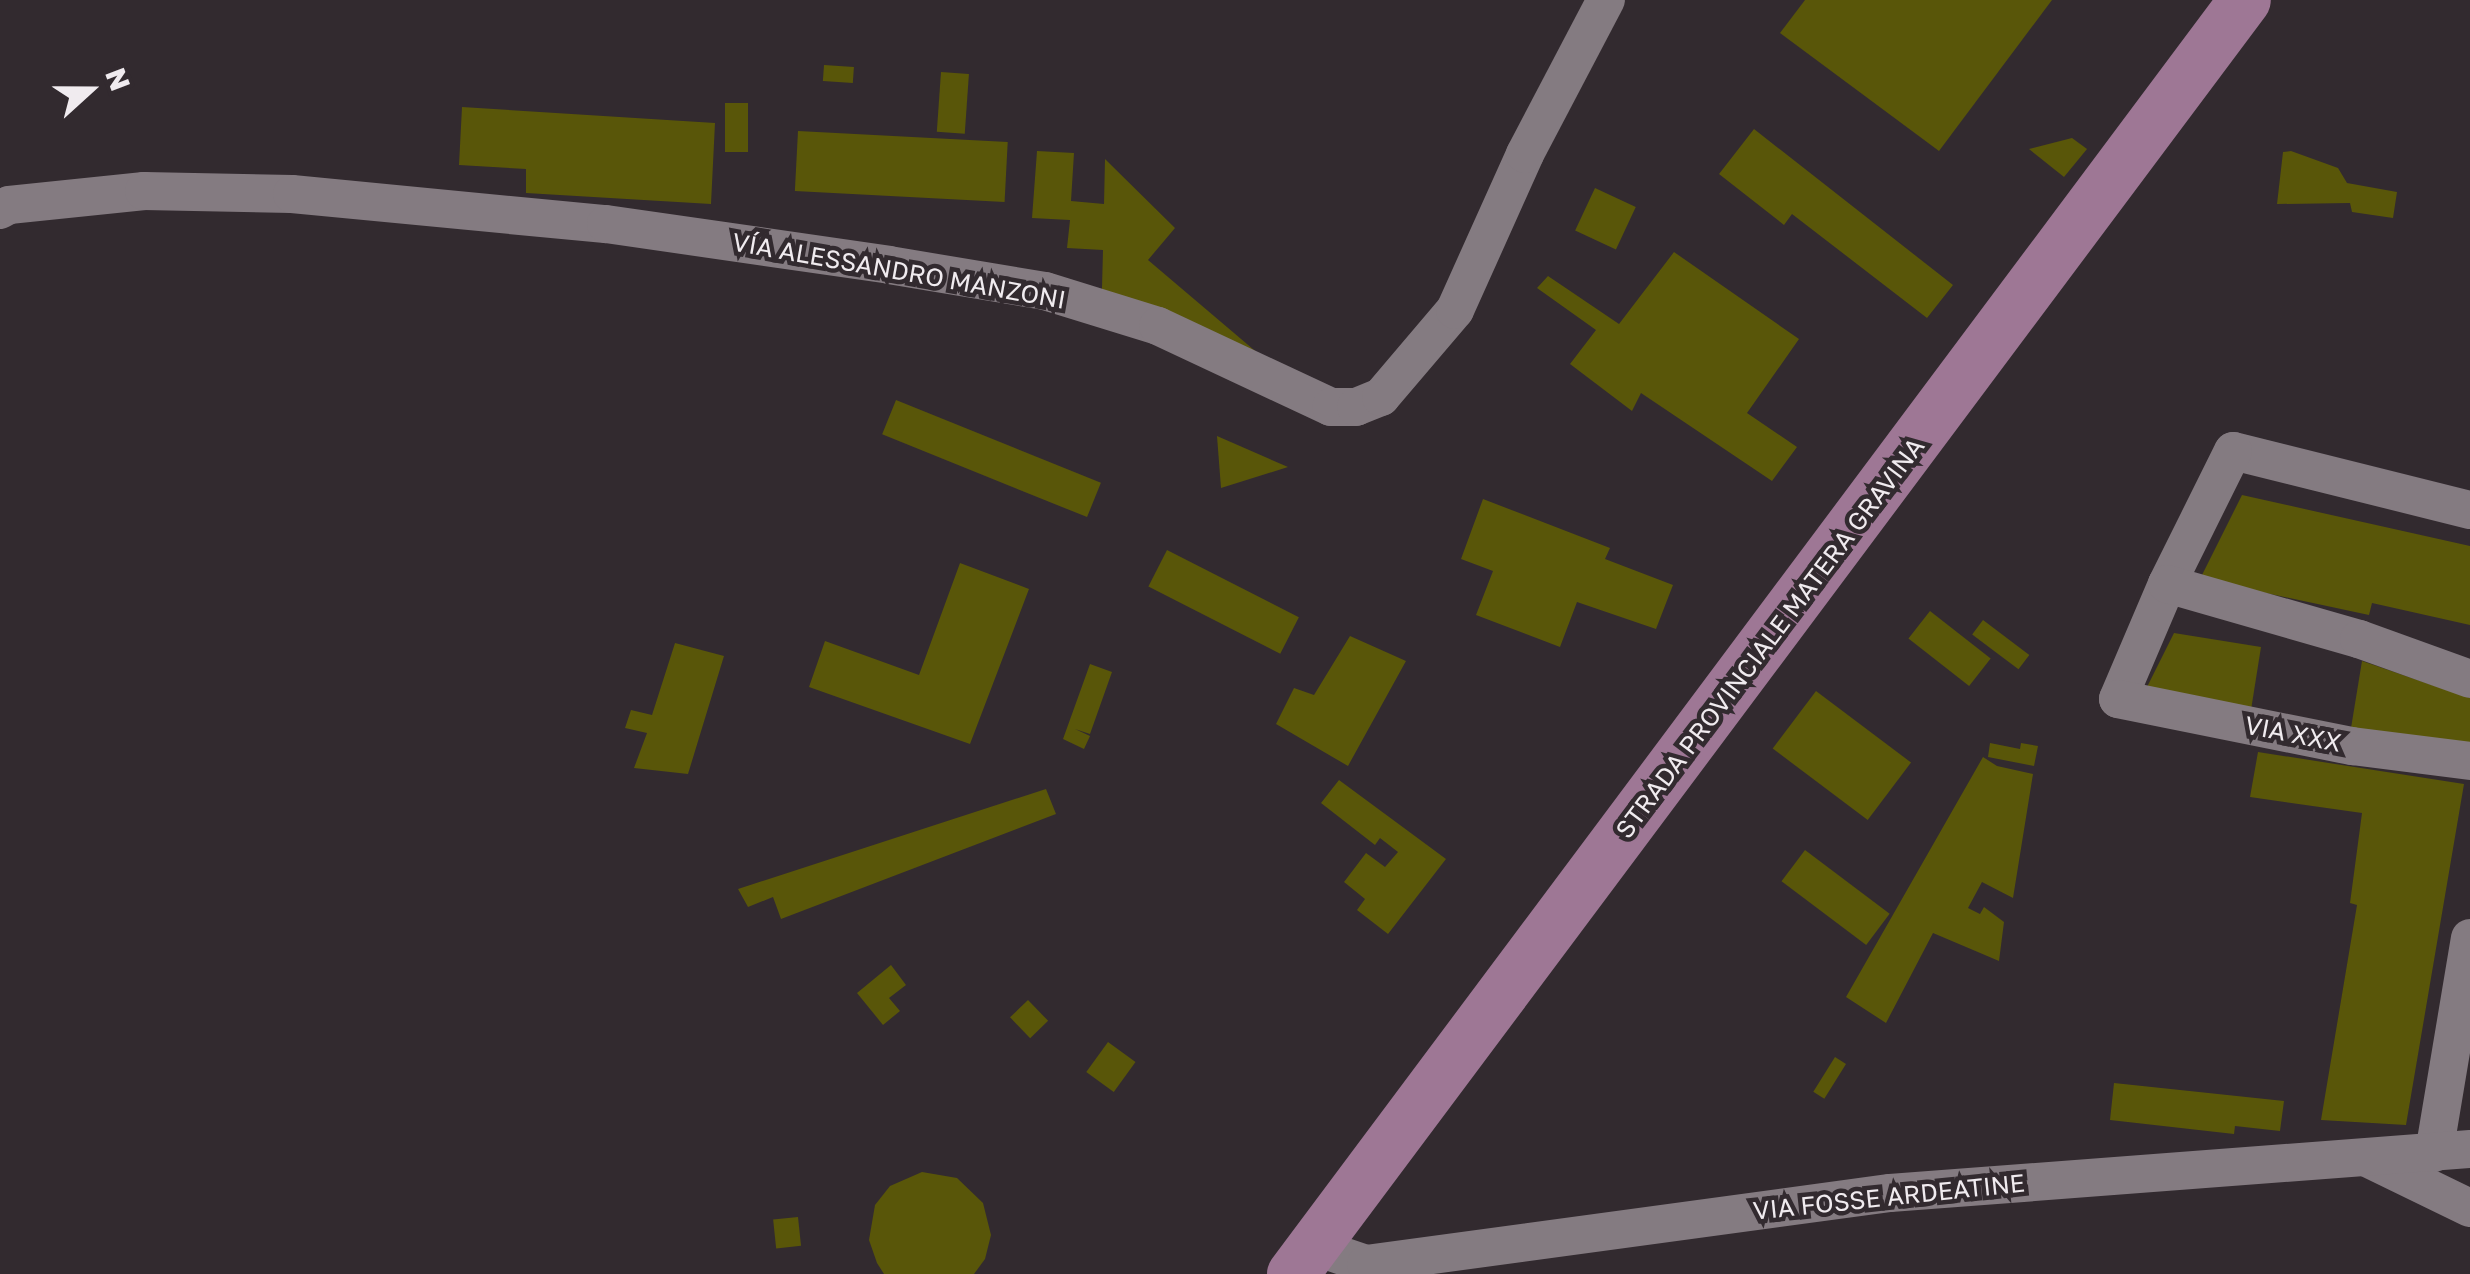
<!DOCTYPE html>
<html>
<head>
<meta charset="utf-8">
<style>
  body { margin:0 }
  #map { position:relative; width:2470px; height:1274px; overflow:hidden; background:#322a2f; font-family:"Golos Text",sans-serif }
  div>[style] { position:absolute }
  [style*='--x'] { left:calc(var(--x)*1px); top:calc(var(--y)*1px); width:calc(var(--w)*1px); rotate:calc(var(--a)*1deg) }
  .building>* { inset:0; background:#595609; transform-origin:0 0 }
  .street>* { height:38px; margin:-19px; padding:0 19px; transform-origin:19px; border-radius:19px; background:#847b81 }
  .secondary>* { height:52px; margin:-26px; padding:0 26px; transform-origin:26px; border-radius:26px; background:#9e7795 }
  span { translate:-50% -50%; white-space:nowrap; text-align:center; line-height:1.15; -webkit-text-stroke:9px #322a2f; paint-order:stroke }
  .street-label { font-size:25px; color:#f0ebef }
  .north { position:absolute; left:40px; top:40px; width:100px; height:100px; -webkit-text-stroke:8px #322a2f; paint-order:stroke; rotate:69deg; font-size:28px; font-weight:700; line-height:40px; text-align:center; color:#f0ebef }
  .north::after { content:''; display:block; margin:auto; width:35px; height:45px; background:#f0ebef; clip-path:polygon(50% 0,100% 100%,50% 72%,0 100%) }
</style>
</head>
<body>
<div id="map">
  <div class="building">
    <div style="clip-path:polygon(1805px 0,2052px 0,1939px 151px,1780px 33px)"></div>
    <div style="left:824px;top:65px;width:30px;height:16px;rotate:4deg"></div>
    <div style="left:941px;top:72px;width:28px;height:60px;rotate:4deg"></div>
    <div style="left:725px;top:103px;width:23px;height:49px"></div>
    <div style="clip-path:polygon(462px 107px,715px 123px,711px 204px,526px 193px,526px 169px,459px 165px)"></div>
    <div style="clip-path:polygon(1754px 129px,1953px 285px,1927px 318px,1792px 214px,1784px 225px,1719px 174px)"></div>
    <div style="left:798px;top:131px;width:210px;height:60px;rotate:3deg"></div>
    <div style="clip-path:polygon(2072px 138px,2087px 149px,2064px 177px,2029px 149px)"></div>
    <div style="clip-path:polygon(1037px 151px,1074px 153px,1071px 201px,1104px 204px,1105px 159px,1175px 228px,1148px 260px,1274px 367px,1101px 325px,1103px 250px,1067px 248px,1070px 220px,1032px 218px)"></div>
    <div style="clip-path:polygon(2291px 151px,2338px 168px,2347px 183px,2397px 192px,2393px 218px,2352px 212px,2350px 203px,2277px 204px,2283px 152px)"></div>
    <div style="left:1595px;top:188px;width:45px;height:47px;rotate:25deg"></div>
    <div style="clip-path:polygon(1674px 252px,1799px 339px,1747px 413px,1797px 447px,1772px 481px,1641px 393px,1632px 411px,1570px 364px,1596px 330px,1537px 288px,1548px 276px,1619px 324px)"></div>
    <div style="left:896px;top:400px;width:221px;height:37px;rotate:22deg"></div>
    <div style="clip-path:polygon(1217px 436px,1288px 467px,1221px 488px)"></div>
    <div style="clip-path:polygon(2242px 495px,2470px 546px,2470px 625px,2372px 603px,2369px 615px,2200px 579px)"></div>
    <div style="clip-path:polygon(1483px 499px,1610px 548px,1605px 559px,1673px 585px,1656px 629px,1577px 602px,1560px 647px,1476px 615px,1493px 571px,1461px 559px)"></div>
    <div style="left:1167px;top:550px;width:148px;height:41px;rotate:27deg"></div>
    <div style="clip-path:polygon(960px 563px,1029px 589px,970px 744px,809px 687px,825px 641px,919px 675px)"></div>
    <div style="left:1930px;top:611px;width:77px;height:35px;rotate:38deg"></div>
    <div style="left:1983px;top:620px;width:58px;height:18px;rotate:37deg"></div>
    <div style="clip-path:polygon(2174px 633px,2261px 647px,2251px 710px,2144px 693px)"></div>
    <div style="clip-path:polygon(1350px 636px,1406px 661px,1348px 766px,1276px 724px,1294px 688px,1314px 695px)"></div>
    <div style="clip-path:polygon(675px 643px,724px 656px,688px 774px,634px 768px,647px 733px,625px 728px,631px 710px,652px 715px)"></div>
    <div style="clip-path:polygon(2362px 661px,2470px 698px,2470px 748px,2351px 728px)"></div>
    <div style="clip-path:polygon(1090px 664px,1112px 672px,1090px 734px,1075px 729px,1090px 736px,1084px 749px,1063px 739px)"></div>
    <div style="left:1816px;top:691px;width:119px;height:72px;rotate:37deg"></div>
    <div style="clip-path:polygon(1990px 743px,2020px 749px,2021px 743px,2038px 746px,2034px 766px,1988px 757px)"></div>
    <div style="clip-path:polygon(2258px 752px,2464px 784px,2406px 1125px,2321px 1120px,2357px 905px,2350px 903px,2362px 813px,2250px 797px)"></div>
    <div style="clip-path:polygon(1983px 757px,1997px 766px,2033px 774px,2013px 898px,1982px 882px,1968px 908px,1980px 914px,1984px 907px,2004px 922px,1999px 961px,1933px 933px,1886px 1023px,1846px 997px)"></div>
    <div style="clip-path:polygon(1339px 780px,1446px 859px,1388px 934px,1357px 910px,1365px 899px,1344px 882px,1366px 853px,1385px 867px,1398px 852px,1380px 838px,1375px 845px,1321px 803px)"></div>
    <div style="clip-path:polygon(1046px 789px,1056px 814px,781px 919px,773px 897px,748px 907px,738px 889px)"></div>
    <div style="left:1805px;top:850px;width:106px;height:39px;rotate:37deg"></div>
    <div style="clip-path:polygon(891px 965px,906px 985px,889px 998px,900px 1011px,883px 1025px,857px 993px)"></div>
    <div style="left:1028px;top:1000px;width:29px;height:25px;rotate:46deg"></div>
    <div style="left:1108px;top:1042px;width:34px;height:37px;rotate:36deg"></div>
    <div style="left:1835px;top:1057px;width:13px;height:41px;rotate:32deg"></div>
    <div style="clip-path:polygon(2114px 1083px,2284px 1101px,2280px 1131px,2235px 1126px,2234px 1134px,2110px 1120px)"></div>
    <div style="clip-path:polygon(922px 1172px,957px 1178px,983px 1203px,991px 1235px,985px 1259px,974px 1274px,884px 1274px,877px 1263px,869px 1240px,875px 1205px,890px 1186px)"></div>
    <div style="left:798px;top:1217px;width:29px;height:25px;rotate:84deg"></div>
  </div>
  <div class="street">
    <div style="--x:0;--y:210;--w:10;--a:-29"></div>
    <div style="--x:9;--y:205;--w:136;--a:-5.9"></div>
    <div style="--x:144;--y:191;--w:148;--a:1.2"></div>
    <div style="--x:292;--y:194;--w:315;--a:5.5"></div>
    <div style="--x:606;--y:224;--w:286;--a:8.2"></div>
    <div style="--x:889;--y:265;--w:158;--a:9.5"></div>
    <div style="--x:1045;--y:291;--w:118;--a:17.2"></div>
    <div style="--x:1158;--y:326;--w:191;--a:25.1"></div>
    <div style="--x:1331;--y:407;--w:25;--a:0"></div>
    <div style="--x:1356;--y:407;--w:27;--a:-22"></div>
    <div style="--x:1381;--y:397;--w:114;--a:-49.6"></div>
    <div style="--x:1455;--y:310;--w:171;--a:-65.8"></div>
    <div style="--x:1525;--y:154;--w:174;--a:-62.3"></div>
    <div style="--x:2470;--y:510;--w:244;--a:-166"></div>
    <div style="--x:2233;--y:451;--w:148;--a:116.4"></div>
    <div style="--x:2167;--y:584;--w:125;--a:113.1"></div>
    <div style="--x:2118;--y:699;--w:239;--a:11.4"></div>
    <div style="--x:2352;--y:746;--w:119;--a:7.2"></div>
    <div style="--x:2167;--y:584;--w:200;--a:16"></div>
    <div style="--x:2359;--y:639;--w:118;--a:19.8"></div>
    <div style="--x:2434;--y:1153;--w:218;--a:-80.5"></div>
    <div style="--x:2369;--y:1159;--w:112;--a:25.9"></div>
    <div style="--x:1313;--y:1246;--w:56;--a:18.8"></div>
    <div style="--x:1366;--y:1264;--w:529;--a:-7.72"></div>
    <div style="--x:1890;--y:1193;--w:582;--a:-4.34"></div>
  </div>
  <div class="secondary">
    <div style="--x:1293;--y:1274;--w:1590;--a:-53.23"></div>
  </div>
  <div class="street-label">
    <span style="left:899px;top:271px;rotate:10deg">VÍA ALESSANDRO MANZONI</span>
    <span style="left:1770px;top:638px;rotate:-53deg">STRADA PROVINCIALE MATERA GRAVINA</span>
    <span style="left:2293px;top:734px;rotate:11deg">VIA XXX</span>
    <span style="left:1889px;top:1197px;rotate:-6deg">VIA FOSSE ARDEATINE</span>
  </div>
  <div class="north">N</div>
</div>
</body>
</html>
